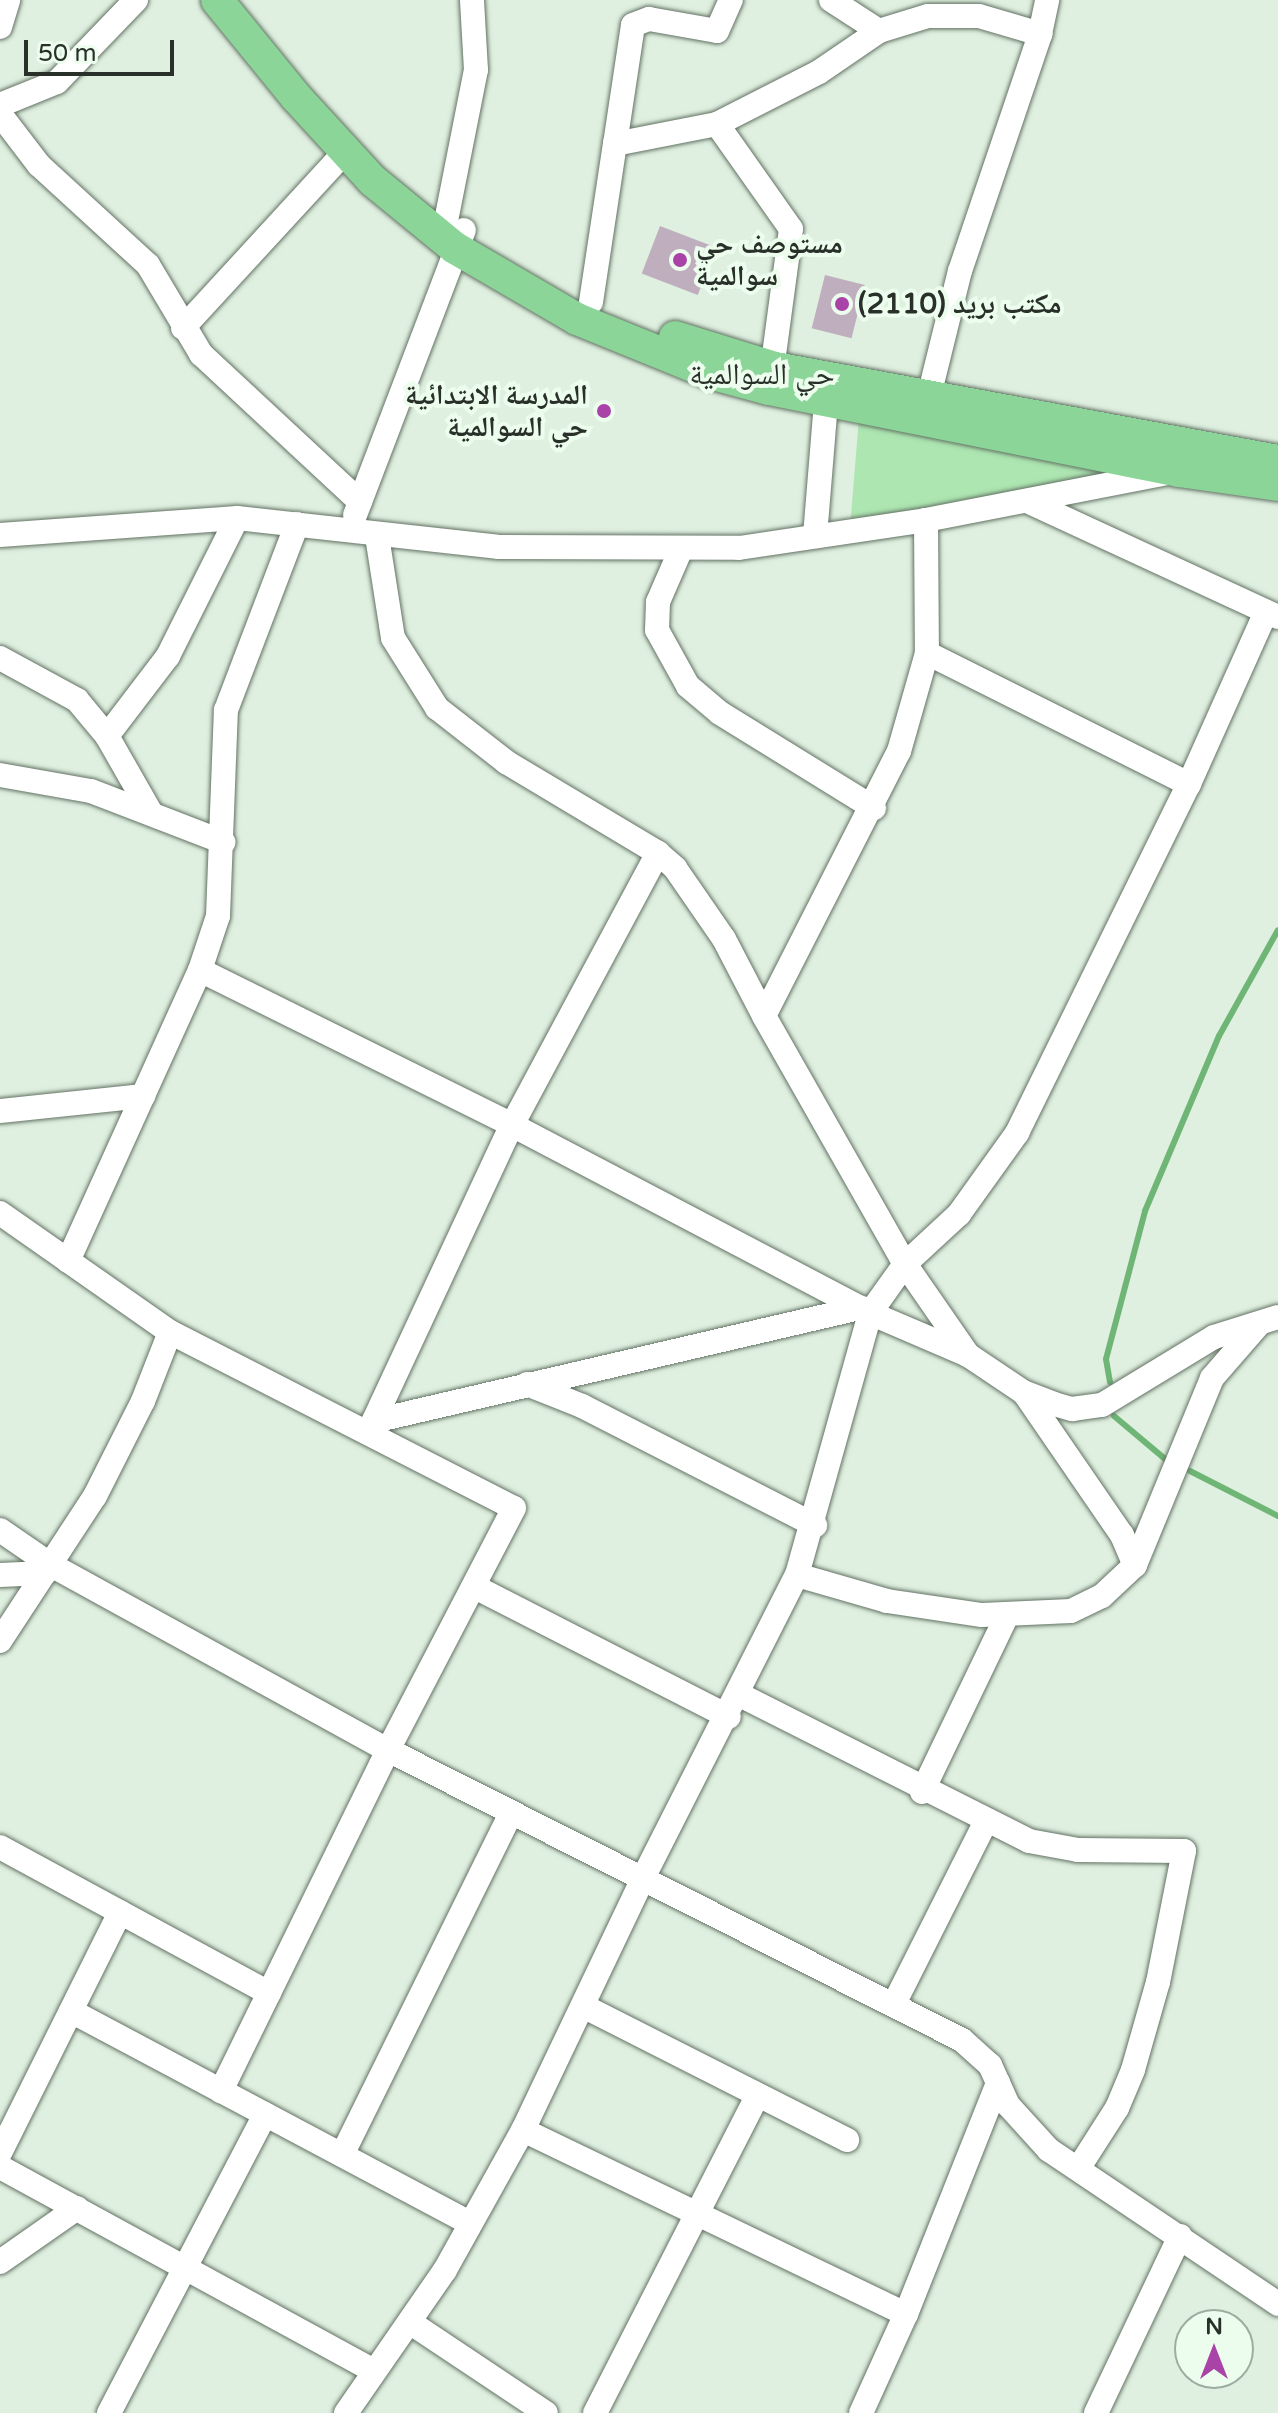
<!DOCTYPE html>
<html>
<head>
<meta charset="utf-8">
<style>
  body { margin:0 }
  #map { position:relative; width:1278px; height:2413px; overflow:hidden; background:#dff0e0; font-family:"Varela Round","Noto Naskh Arabic",sans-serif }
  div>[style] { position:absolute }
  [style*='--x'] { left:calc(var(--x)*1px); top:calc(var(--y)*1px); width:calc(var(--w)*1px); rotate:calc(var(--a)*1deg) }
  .green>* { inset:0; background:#ade6b1 }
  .stream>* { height:6px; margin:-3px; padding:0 3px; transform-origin:3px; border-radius:3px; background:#6fb676 }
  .building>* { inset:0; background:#bfaebe; transform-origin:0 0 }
  .roads { filter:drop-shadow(0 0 2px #637264) drop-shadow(0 0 2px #637264) }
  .minor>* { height:24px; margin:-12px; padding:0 12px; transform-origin:12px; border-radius:12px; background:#fff }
  .major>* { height:32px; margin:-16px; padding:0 16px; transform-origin:16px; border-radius:16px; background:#8cd598 }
  .dots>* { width:22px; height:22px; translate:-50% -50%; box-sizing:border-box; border:4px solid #ecfded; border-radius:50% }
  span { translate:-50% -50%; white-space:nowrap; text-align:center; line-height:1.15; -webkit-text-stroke:8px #ecfded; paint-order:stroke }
  .poi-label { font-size:28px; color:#293029; font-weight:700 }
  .left { translate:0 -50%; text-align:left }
  .right { translate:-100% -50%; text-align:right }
  .neighbourhood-label { font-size:30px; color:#293029 }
  .north { position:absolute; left:1174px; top:2309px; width:80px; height:80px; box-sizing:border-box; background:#ecfded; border:2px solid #9eab9f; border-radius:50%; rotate:0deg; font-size:22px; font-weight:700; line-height:32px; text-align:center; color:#293029 }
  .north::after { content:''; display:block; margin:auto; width:28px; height:36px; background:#a943a7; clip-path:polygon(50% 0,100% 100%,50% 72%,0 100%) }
  .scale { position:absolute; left:24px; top:40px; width:150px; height:36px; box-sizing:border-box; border:4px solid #293029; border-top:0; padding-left:10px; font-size:24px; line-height:28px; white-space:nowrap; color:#293029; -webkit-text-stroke:6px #ecfded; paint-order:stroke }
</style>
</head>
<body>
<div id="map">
  <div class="green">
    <div style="clip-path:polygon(859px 418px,1144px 468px,850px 528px)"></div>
  </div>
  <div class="stream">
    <div style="--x:1110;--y:1382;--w:23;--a:-100"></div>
    <div style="--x:1106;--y:1359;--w:153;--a:-75.2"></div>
    <div style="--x:1145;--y:1211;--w:190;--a:-67.1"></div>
    <div style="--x:1219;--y:1036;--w:121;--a:-60.9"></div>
    <div style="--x:1114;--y:1416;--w:67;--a:40.1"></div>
    <div style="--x:1190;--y:1471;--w:99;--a:27.1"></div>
  </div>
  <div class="building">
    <div style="left:660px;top:226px;width:60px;height:51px;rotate:21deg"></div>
    <div style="left:825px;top:275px;width:41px;height:55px;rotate:14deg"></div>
  </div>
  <div class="roads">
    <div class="minor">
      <div style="--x:831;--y:0;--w:57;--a:32.9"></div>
      <div style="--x:0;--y:27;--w:28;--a:-73"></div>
      <div style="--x:0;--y:105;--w:61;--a:-22"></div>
      <div style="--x:57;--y:82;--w:114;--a:-46.1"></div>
      <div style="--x:0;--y:114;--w:64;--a:52.6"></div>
      <div style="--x:39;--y:165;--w:148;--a:42.5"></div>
      <div style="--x:148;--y:265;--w:104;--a:59.2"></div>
      <div style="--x:201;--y:354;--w:217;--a:42.9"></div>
      <div style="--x:717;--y:124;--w:128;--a:54.8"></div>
      <div style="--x:791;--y:229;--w:156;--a:97.7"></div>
      <div style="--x:615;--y:144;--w:120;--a:-81.4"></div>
      <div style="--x:633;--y:25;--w:17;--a:-21"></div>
      <div style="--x:649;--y:19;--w:69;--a:10"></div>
      <div style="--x:717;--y:31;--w:34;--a:-66"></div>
      <div style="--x:447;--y:216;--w:149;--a:-78.8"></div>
      <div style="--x:476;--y:70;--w:70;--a:-93.3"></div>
      <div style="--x:591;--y:302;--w:160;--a:-81.4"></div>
      <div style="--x:615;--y:144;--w:104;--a:-11.1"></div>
      <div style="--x:717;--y:124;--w:114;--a:-27"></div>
      <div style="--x:819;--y:72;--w:73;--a:-34.3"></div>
      <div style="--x:879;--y:31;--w:51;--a:-17"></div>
      <div style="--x:928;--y:16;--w:51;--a:0"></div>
      <div style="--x:979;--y:16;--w:64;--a:16.4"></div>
      <div style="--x:1040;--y:34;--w:35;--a:-78"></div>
      <div style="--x:183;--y:328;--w:239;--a:-47.4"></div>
      <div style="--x:925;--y:412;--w:145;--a:-76.1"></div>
      <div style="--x:960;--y:271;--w:250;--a:-71.3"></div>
      <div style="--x:1029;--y:502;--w:274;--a:24.8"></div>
      <div style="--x:355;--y:515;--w:305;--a:-69.1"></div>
      <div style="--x:926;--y:520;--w:133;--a:89.6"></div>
      <div style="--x:927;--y:653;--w:293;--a:26.6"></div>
      <div style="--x:0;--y:535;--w:238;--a:-4.1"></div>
      <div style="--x:237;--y:518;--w:264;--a:6.3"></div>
      <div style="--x:499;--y:547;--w:240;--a:0.2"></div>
      <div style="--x:739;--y:548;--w:189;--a:-8.5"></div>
      <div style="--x:926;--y:520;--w:247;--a:-11"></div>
      <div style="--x:377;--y:536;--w:103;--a:81.1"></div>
      <div style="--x:393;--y:638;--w:83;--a:57.8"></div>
      <div style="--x:437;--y:708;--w:88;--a:38"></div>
      <div style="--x:506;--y:762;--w:177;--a:30.9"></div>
      <div style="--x:658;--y:853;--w:23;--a:41"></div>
      <div style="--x:675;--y:868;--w:86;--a:55.4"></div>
      <div style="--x:724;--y:939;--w:87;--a:62.5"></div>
      <div style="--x:815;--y:536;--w:134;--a:-85.3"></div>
      <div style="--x:681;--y:549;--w:58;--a:113.5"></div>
      <div style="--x:658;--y:602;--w:28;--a:92"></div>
      <div style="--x:657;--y:630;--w:64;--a:61"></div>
      <div style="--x:688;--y:686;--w:42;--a:40.2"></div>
      <div style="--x:720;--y:713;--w:181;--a:31.7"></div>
      <div style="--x:927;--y:653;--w:102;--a:105.9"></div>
      <div style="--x:899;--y:751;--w:297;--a:117"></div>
      <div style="--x:764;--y:1016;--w:285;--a:60.4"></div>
      <div style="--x:905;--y:1264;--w:111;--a:55.3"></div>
      <div style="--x:0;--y:658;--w:88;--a:28.6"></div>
      <div style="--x:77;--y:700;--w:47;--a:50.2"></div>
      <div style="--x:107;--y:736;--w:89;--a:60.3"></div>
      <div style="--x:107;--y:736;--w:101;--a:-52.7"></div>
      <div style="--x:168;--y:656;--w:154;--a:-63.4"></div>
      <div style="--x:0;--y:775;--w:92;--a:10"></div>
      <div style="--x:91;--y:791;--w:142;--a:21.1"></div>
      <div style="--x:200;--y:970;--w:348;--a:26.4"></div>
      <div style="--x:512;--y:1125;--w:404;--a:27.7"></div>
      <div style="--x:870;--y:1313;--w:107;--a:23.2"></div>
      <div style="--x:968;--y:1355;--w:66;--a:33.9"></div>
      <div style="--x:1023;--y:1392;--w:33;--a:21"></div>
      <div style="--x:1054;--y:1404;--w:19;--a:16"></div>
      <div style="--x:1072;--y:1409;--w:30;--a:-8"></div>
      <div style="--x:1102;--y:1405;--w:131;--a:-31.3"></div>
      <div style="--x:1214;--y:1337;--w:67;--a:-17.4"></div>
      <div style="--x:0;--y:1111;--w:144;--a:-6"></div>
      <div style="--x:0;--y:1213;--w:208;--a:35"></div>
      <div style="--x:170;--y:1332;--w:386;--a:27.1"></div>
      <div style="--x:514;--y:1508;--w:273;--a:117.5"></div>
      <div style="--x:388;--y:1750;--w:380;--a:116.1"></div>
      <div style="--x:68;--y:1261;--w:320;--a:-65.6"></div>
      <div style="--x:200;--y:970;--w:57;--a:-71.6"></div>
      <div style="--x:218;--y:916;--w:206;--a:-87.8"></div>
      <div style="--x:226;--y:710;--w:199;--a:-69.1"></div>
      <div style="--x:527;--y:1384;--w:59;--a:21.8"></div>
      <div style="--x:582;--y:1406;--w:262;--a:27.1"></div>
      <div style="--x:1025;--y:1394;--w:171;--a:55.5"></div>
      <div style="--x:1122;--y:1535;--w:33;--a:67"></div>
      <div style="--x:374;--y:1421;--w:500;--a:-13.1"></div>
      <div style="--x:369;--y:1431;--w:338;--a:-65"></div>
      <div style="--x:512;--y:1125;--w:309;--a:-61.8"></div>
      <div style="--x:0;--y:1530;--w:62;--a:34.5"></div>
      <div style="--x:51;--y:1565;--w:384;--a:28.8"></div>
      <div style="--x:388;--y:1750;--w:643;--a:26.8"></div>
      <div style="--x:962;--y:2040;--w:38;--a:42"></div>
      <div style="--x:990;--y:2065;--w:44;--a:65.8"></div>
      <div style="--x:1008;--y:2105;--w:61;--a:47.7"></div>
      <div style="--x:1049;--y:2150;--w:276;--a:33.9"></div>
      <div style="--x:0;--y:1575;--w:45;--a:-2.5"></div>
      <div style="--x:797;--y:1575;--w:94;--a:16.1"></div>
      <div style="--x:887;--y:1601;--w:96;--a:8.4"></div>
      <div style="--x:982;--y:1615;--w:89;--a:-2.6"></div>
      <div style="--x:1071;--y:1611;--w:34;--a:-26"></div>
      <div style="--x:1102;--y:1596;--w:45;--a:-43.2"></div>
      <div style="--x:1135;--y:1565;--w:202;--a:-67.6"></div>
      <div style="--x:1212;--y:1378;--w:72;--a:-49"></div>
      <div style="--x:475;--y:1587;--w:285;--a:27.1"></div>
      <div style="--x:0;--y:1641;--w:173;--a:-56.8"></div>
      <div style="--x:95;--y:1496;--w:106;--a:-63.2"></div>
      <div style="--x:143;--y:1401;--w:74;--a:-68.6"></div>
      <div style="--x:740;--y:1695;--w:324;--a:26.8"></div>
      <div style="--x:1029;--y:1841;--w:50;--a:10.4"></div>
      <div style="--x:1078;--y:1850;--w:106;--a:0.5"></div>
      <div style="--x:1184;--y:1851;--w:134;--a:101.2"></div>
      <div style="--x:1158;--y:1982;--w:91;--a:105.9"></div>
      <div style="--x:1133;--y:2070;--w:41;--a:112.8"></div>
      <div style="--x:1117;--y:2108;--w:72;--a:122.6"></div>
      <div style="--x:922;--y:1792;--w:196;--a:-64.3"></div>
      <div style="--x:0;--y:1847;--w:306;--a:28.5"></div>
      <div style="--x:894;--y:2004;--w:203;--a:-63.3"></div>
      <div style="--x:585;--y:2007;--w:294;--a:26.9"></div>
      <div style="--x:71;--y:2011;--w:452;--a:28"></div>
      <div style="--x:523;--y:2130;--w:425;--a:25.7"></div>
      <div style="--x:906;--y:2314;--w:249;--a:-68.3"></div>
      <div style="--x:0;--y:2153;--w:269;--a:-63.5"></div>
      <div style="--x:343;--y:2153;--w:379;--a:-63.7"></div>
      <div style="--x:0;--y:2167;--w:425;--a:28.6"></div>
      <div style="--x:0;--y:2262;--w:94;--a:-35"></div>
      <div style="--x:411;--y:2323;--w:162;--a:33.7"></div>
      <div style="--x:109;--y:2413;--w:337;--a:-62.4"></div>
      <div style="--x:346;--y:2413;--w:174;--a:-55.3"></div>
      <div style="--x:445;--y:2270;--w:160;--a:-60.9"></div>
      <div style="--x:523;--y:2130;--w:277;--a:-64.5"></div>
      <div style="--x:642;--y:1880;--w:342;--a:-63.1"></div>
      <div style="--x:797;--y:1575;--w:272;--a:-74.4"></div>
      <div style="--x:870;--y:1313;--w:60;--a:-54.5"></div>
      <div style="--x:905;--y:1264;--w:74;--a:-42.8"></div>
      <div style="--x:959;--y:1214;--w:100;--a:-54.4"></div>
      <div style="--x:1017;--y:1133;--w:389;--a:-63.8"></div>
      <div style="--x:1189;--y:784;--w:188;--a:-65.9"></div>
      <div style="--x:595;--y:2413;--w:357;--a:-62.9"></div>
      <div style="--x:861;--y:2413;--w:109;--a:-65.6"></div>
      <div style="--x:1096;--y:2413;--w:196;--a:-64.6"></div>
    </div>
    <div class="major">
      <div style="--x:217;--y:0;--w:125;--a:50.8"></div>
      <div style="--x:296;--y:97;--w:113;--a:47.5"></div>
      <div style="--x:372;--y:180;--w:107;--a:39.3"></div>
      <div style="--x:455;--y:248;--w:141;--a:30.2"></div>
      <div style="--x:577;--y:319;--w:144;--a:22.1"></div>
      <div style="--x:710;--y:373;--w:61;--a:15.2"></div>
      <div style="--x:769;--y:389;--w:418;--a:11.3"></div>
      <div style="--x:1179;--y:471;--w:100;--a:8"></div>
      <div style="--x:675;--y:337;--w:105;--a:17.2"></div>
      <div style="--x:775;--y:368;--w:512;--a:10.48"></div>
    </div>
  </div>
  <div class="dots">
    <div style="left:680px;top:260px;background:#a943a7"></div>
    <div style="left:842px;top:304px;background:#a943a7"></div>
    <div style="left:604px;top:411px;background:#a943a7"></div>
  </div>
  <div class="poi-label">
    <span class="left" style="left:696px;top:260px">مستوصف حي<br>سوالمية</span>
    <span class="left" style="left:858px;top:304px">مكتب بريد (2110)</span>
    <span class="right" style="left:588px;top:411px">المدرسة الابتدائية<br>حي السوالمية</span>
  </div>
  <div class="neighbourhood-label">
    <span style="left:762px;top:375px">حي السوالمية</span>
  </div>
  <div class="north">N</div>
  <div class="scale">50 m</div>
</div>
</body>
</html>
